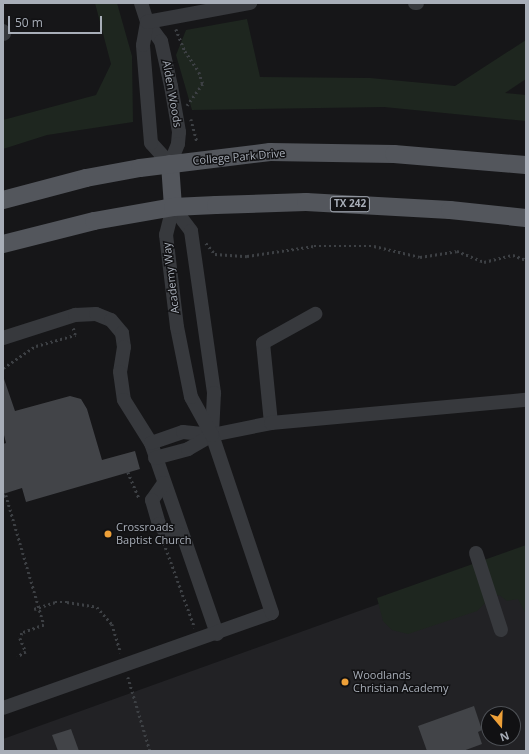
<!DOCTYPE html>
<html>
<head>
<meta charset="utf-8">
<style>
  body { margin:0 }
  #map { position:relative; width:529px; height:754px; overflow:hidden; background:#161618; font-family:"Open Sans",sans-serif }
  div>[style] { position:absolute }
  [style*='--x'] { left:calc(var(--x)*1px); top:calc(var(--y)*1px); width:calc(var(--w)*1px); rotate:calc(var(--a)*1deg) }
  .built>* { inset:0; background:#222225 }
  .green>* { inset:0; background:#1e261f }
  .building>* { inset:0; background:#424448 }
  .path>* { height:2.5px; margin-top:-1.25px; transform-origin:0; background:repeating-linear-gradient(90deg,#3d4044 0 2px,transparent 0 5px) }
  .minor>* { height:14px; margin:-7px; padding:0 7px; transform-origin:7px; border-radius:7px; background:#37393d }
  .major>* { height:18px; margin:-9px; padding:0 9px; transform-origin:9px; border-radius:9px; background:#53565c }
  .dots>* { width:11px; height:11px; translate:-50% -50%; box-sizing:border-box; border:2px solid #111113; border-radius:50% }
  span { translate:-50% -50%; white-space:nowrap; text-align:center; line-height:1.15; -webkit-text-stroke:3px #111113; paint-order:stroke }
  .shield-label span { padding:1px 3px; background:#111113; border:1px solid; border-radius:3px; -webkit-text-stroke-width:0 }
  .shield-label { font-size:10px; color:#a8aeb8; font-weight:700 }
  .street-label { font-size:11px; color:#a8aeb8 }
  .poi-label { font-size:11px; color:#a8aeb8 }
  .left { translate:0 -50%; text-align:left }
  .frame { position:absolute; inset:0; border:4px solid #a8aeb8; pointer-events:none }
  .north { position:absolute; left:481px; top:706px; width:40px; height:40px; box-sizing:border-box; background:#111113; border:1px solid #4d5055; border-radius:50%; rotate:161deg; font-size:11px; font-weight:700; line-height:16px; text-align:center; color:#a8aeb8 }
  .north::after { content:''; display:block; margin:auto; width:14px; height:18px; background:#eea038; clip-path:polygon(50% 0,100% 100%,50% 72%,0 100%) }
  .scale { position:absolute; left:8px; top:16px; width:94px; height:18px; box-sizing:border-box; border:2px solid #a8aeb8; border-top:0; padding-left:5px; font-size:12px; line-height:14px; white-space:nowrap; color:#a8aeb8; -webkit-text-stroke:3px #111113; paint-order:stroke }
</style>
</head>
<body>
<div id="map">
  <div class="built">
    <div style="clip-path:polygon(evenodd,526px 551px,526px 751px,3px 751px,3px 739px,526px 551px,489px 714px,513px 714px,513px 738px,489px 738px,489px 714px)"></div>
  </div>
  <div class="green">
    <div style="clip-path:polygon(95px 3px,117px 3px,132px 56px,133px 122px,47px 135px,3px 149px,3px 120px,96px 95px,111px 64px)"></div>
    <div style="clip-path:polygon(247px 19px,260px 77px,370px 78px,455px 86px,526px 40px,526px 79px,505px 93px,526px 95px,526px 121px,384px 107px,192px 110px,176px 55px,186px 30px)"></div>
    <div style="clip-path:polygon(526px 545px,526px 614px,518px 599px,507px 601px,499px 595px,488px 600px,477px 611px,408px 634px,392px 630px,383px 621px,377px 598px)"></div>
  </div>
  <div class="building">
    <div style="clip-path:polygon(3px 376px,15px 411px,70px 396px,81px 399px,87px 409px,102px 460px,135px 451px,140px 469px,26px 502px,22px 488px,3px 494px,3px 444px,6px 443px,3px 431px)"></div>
    <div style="clip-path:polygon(474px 706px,482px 730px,478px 732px,482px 744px,463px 751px,427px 751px,418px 726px)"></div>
    <div style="clip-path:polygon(71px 729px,79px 751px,58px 751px,52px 735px)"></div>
  </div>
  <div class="path">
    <div style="--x:176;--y:29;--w:24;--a:68"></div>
    <div style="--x:185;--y:51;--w:25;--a:56"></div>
    <div style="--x:199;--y:72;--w:13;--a:72"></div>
    <div style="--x:203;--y:84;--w:27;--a:126"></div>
    <div style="--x:191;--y:119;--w:23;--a:75"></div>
    <div style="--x:206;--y:243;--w:14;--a:51"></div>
    <div style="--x:215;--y:254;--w:32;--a:4"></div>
    <div style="--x:247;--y:256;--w:68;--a:-8.5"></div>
    <div style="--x:314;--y:246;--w:60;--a:0"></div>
    <div style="--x:374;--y:246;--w:47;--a:13.4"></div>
    <div style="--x:420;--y:257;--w:37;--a:-9"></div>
    <div style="--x:457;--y:251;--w:29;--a:22"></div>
    <div style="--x:484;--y:262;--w:30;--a:-14"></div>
    <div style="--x:513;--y:255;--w:14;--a:21"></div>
    <div style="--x:3;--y:368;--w:40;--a:-34"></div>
    <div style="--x:36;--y:346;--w:41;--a:-15.8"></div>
    <div style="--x:75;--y:335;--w:7;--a:-106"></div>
    <div style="--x:128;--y:472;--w:28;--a:67"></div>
    <div style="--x:3;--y:496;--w:3;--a:-18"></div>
    <div style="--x:6;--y:495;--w:135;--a:73.7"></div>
    <div style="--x:44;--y:625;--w:23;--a:160"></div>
    <div style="--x:22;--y:633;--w:5;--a:112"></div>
    <div style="--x:20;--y:638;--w:15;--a:67"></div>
    <div style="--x:26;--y:652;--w:10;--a:151"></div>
    <div style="--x:164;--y:543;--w:90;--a:70"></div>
    <div style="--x:34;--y:609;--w:22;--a:-18"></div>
    <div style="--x:55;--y:602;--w:12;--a:0"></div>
    <div style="--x:67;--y:602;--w:30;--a:9"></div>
    <div style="--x:97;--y:607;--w:23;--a:49"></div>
    <div style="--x:112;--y:624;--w:30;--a:73"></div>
    <div style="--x:128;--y:677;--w:77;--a:73.4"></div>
  </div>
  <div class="minor">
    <div style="--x:141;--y:3;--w:20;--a:72"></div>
    <div style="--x:147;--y:22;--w:24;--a:54"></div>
    <div style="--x:161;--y:41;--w:46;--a:77.5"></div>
    <div style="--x:171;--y:86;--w:47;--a:80.1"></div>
    <div style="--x:179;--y:132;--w:12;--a:95"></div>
    <div style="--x:178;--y:144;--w:22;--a:112"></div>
    <div style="--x:170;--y:164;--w:28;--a:-132"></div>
    <div style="--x:151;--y:143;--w:98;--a:-94.7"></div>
    <div style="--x:143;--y:45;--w:23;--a:-80"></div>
    <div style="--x:415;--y:3;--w:2;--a:0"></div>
    <div style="--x:147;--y:22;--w:105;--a:-10.5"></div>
    <div style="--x:3;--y:31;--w:3;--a:72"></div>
    <div style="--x:173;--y:207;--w:30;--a:53"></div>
    <div style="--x:191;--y:231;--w:164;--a:81.9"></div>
    <div style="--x:214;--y:393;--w:41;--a:92.8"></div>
    <div style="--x:3;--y:338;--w:76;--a:-17.7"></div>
    <div style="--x:75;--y:315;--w:21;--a:-3"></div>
    <div style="--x:96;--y:314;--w:16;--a:22"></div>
    <div style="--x:111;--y:320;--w:17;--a:50"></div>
    <div style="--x:122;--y:333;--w:14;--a:82"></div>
    <div style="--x:124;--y:347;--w:25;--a:99"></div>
    <div style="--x:120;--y:372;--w:28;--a:82"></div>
    <div style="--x:124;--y:400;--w:51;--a:57.9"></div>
    <div style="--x:151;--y:443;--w:202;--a:70.9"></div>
    <div style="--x:271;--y:423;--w:80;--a:-95.7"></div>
    <div style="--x:263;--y:343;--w:60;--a:-29.1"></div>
    <div style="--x:151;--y:443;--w:34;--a:-19"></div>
    <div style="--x:183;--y:432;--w:29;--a:6"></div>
    <div style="--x:212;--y:435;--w:60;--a:-11.5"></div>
    <div style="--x:271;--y:423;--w:256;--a:-5.2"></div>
    <div style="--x:155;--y:458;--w:34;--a:-15"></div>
    <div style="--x:188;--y:449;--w:28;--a:-30"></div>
    <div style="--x:164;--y:483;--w:21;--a:125"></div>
    <div style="--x:152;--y:500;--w:25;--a:74"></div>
    <div style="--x:159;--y:524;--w:8;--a:50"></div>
    <div style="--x:164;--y:530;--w:19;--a:16"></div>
    <div style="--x:476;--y:553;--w:81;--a:72"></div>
    <div style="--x:3;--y:708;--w:285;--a:-19.5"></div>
    <div style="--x:272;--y:613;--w:188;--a:-108.6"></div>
    <div style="--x:212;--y:435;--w:43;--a:-118.9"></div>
    <div style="--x:191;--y:397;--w:71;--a:-101.3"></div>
    <div style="--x:177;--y:327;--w:93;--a:-96.8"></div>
    <div style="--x:166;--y:235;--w:29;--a:-76"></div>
  </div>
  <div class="major">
    <div style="--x:170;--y:164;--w:43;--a:86"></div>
    <div style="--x:3;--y:200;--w:86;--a:-14.8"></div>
    <div style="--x:86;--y:178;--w:55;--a:-10.5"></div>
    <div style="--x:140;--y:168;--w:131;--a:-7"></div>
    <div style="--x:270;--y:152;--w:124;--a:0.9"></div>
    <div style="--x:394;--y:154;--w:132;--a:4.8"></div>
    <div style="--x:3;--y:244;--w:94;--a:-14.2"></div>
    <div style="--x:94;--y:221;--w:80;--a:-10"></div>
    <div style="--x:173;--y:207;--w:43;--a:-2.7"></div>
    <div style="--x:216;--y:205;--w:90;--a:-1.9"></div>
    <div style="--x:306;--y:202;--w:144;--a:3.2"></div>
    <div style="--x:450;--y:210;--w:76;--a:6"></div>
  </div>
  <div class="dots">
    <div style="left:108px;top:534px;background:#eea038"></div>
    <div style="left:345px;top:682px;background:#eea038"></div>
  </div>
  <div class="shield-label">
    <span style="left:350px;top:204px">TX 242</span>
  </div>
  <div class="street-label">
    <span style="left:172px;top:94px;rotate:80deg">Alden Woods</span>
    <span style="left:239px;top:157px;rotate:-5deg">College Park Drive</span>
    <span style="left:171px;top:278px;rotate:-97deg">Academy Way</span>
  </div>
  <div class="poi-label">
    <span class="left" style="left:116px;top:534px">Crossroads<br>Baptist Church</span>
    <span class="left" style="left:353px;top:682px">Woodlands<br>Christian Academy</span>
  </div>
  <div class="frame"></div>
  <div class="north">N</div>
  <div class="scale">50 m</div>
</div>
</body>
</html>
